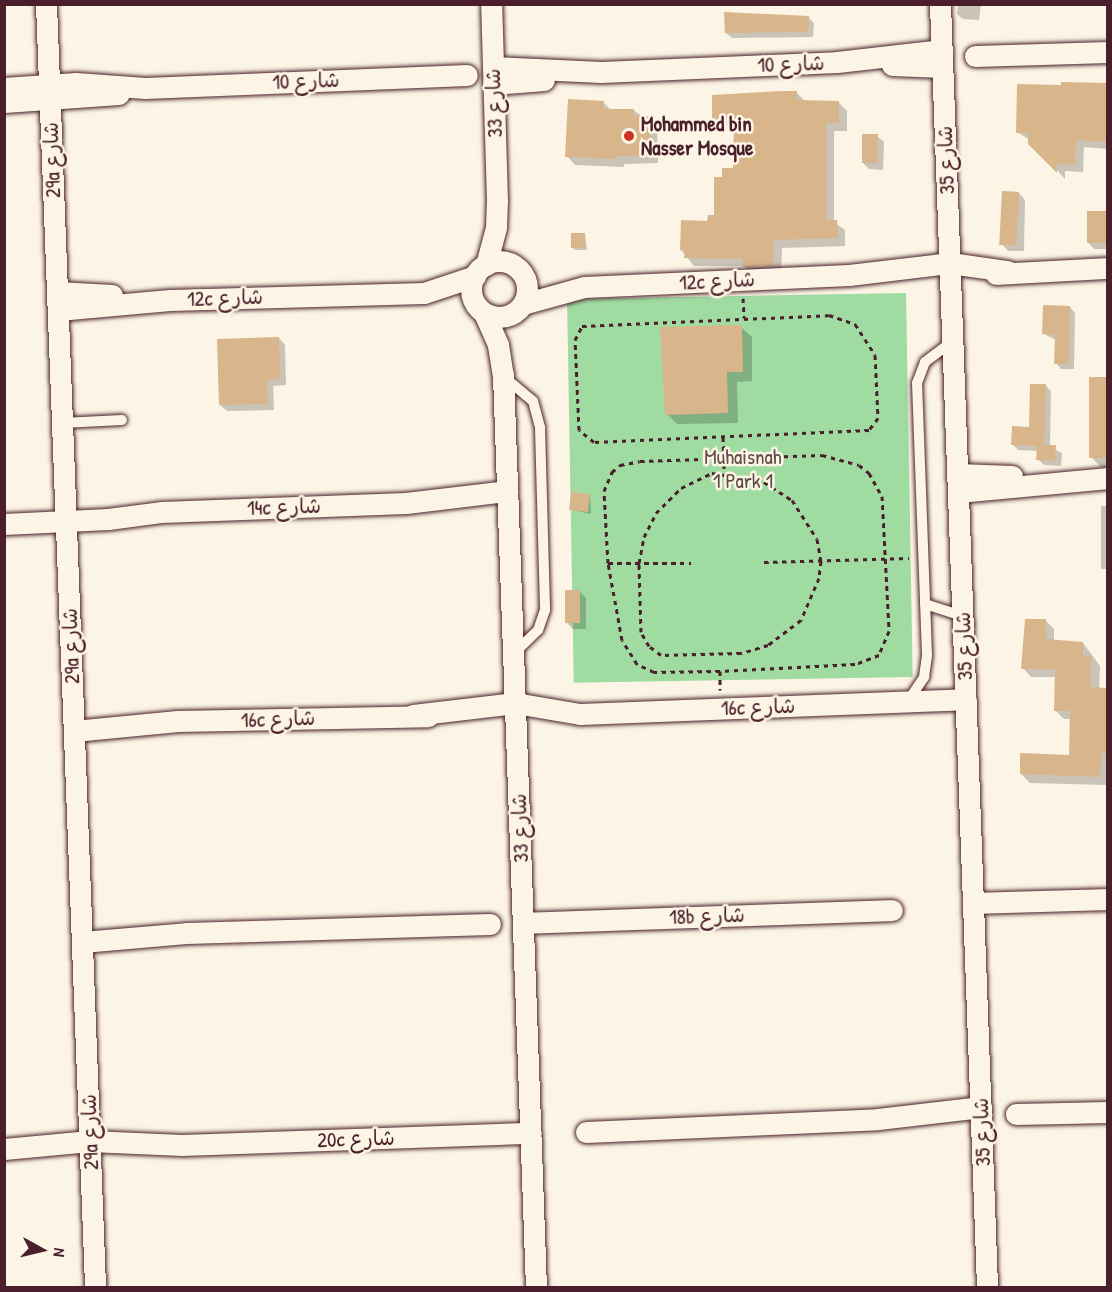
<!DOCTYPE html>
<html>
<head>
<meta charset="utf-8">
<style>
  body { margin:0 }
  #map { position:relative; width:1112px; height:1292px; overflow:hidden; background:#fcf5e5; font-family:"Patrick Hand","Playpen Sans Arabic",sans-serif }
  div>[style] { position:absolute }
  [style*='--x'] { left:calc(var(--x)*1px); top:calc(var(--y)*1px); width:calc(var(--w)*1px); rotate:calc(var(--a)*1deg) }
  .green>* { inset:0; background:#a0dba2; transform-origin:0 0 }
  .shadow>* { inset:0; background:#0003; transform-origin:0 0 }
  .building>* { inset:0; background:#d9b58b; transform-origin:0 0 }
  .path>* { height:3px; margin-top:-1.5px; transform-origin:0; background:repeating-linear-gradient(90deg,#4a1f2b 0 4.5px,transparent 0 9px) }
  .roads { filter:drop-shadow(0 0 2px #4a1f2b) drop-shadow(0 0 2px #4a1f2b) }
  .service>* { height:10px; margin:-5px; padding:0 5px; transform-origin:5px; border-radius:5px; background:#fcf5e5 }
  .minor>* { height:21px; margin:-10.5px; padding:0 10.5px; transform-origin:10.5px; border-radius:10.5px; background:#fcf5e5 }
  .minor>.ring { margin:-10.5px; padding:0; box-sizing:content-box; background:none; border:21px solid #fcf5e5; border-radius:50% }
  .dots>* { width:16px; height:16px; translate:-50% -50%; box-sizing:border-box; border:3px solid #fcf5e5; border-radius:50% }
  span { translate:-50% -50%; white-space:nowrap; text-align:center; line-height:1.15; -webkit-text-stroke:5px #fcf5e5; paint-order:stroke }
  .street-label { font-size:21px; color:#4a1f2b }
  .poi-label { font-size:21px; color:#4a1f2b; font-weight:700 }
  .left { translate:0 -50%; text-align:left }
  .park-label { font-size:21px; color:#604e49 }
  .frame { position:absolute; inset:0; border:6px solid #4a1f2b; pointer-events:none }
  .north { position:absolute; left:12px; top:1220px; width:60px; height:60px; -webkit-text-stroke:4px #fcf5e5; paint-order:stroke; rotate:98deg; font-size:16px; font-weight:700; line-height:24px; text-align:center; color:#4a1f2b }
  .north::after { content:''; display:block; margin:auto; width:21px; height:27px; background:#4a1f2b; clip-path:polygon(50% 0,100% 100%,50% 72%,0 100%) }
</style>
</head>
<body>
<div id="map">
  <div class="green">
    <div style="left:906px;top:293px;width:384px;height:339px;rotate:89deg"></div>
  </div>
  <div class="shadow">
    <div style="clip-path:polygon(958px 4px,981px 4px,979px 20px,963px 19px,957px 14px)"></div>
    <div style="clip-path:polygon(808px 17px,814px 23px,813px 37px,732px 38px,726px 33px)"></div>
    <div style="clip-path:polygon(1018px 85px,1108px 85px,1108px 149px,1084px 147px,1083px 172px,1065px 171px,1065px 179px,1030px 140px,1017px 132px)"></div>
    <div style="clip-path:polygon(797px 93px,806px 102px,839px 103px,847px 111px,847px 131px,834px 131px,834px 222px,845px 230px,845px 246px,782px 248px,781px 273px,753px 275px,744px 266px,694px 266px,681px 250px,716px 217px,723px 178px,735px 170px,735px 126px,722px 126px,714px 118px)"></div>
    <div style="clip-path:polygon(603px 102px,611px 110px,633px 110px,657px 126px,658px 163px,624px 164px,624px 167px,575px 165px,567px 156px)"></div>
    <div style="clip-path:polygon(877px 136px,884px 142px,883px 170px,869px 169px,863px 163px)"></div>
    <div style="clip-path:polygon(1019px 193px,1025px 200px,1024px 251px,1008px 251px,1002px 244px)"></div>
    <div style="clip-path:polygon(1088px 212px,1108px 213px,1108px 249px,1094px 249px,1088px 242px)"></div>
    <div style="clip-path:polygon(585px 234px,587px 250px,575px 250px,572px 247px)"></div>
    <div style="clip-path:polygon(1070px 307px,1075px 313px,1074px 369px,1061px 369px,1056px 363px,1056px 340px,1044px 334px)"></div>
    <div style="clip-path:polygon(741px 327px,752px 337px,752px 381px,737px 382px,738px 423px,677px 424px,667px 414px)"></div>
    <div style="clip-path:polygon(279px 338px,285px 345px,286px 385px,273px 386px,274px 410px,227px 411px,220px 405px)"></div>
    <div style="clip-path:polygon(1108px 378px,1108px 467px,1101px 467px,1091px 457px,1091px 379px)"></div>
    <div style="clip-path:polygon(1045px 385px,1051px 391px,1050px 447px,1062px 453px,1061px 466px,1044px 465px,1038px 459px,1038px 451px,1018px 450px,1012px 444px,1030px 429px)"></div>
    <div style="clip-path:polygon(590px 495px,591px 514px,572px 510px)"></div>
    <div style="left:1101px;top:506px;width:7px;height:63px"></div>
    <div style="clip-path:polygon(579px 591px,586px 598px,586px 629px,573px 629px,567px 623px)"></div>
    <div style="clip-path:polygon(1045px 620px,1054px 629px,1054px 641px,1083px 643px,1100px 666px,1099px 689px,1108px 689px,1108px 785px,1030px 783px,1021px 774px,1070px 756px,1071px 719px,1064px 719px,1055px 710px,1056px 677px,1031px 677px,1023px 668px)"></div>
  </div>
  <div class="building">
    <div style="clip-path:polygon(724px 12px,809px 16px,808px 32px,725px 33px)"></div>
    <div style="clip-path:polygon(1061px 82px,1107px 83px,1107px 142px,1076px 140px,1075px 165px,1057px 164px,1057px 173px,1028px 144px,1028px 133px,1016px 133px,1017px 84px,1061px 85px)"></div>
    <div style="clip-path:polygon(781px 91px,797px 91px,797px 100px,839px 101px,839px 123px,826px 123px,826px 220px,837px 220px,838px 238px,774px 240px,773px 266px,743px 267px,743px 259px,684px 258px,685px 251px,680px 250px,681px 220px,707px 221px,708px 215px,714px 215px,714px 177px,722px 177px,722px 168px,733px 168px,734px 118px,712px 118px,712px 95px)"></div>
    <div style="clip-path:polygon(568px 99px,604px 101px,603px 109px,634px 109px,633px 116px,650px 116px,650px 156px,616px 156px,616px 159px,565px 157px)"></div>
    <div style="left:862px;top:134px;width:16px;height:29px"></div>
    <div style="left:1002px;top:191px;width:17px;height:54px;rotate:3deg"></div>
    <div style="left:1087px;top:211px;width:20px;height:32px"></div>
    <div style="left:571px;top:233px;width:14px;height:15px"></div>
    <div style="clip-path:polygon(1043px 305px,1070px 306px,1069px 364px,1054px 364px,1055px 335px,1042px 334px)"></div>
    <div style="clip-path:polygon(742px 325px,743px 372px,727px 372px,728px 413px,665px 415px,660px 327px)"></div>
    <div style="clip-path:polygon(279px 337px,280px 379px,267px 380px,268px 404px,219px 405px,217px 339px)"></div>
    <div style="left:1089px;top:377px;width:18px;height:81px"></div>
    <div style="clip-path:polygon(1030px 384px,1046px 384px,1044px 445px,1056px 445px,1055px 461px,1036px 460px,1037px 446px,1011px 445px,1012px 426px,1029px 427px)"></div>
    <div style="left:571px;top:492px;width:19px;height:18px;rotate:6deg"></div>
    <div style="left:565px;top:590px;width:15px;height:33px"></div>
    <div style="clip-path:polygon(1025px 619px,1046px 619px,1046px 639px,1083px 642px,1083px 656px,1091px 656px,1091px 687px,1107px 688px,1107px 754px,1101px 753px,1100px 777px,1020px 774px,1020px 753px,1069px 755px,1070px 711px,1054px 711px,1055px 669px,1021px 669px)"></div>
  </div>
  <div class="path">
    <div style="--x:743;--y:298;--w:20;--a:87"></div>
    <div style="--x:829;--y:315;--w:28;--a:19"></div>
    <div style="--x:855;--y:324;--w:37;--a:57"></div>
    <div style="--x:875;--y:355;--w:63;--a:87.3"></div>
    <div style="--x:878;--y:418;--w:15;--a:127"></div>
    <div style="--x:869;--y:430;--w:275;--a:177.5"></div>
    <div style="--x:594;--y:442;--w:19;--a:-141"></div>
    <div style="--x:579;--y:430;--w:90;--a:-92.5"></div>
    <div style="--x:575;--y:340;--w:16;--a:-63"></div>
    <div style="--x:582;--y:326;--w:247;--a:-2.5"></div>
    <div style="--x:723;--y:437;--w:36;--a:88"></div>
    <div style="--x:822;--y:455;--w:38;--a:15"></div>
    <div style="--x:859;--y:465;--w:13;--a:39"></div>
    <div style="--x:869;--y:473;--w:26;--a:61"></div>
    <div style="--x:882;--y:496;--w:135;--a:87"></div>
    <div style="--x:889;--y:631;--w:26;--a:113"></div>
    <div style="--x:879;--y:655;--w:26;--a:159"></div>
    <div style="--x:855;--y:664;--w:135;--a:177"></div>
    <div style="--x:720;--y:671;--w:66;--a:179.1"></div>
    <div style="--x:654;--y:672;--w:19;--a:-155"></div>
    <div style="--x:637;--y:664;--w:28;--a:-122"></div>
    <div style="--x:622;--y:640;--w:78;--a:-100.3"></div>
    <div style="--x:608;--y:563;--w:72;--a:-93.2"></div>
    <div style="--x:604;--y:491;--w:21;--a:-67"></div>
    <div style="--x:612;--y:472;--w:11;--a:-41"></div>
    <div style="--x:620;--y:465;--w:20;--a:-11"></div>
    <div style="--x:640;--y:461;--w:182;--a:-1.9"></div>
    <div style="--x:712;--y:473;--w:53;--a:9.8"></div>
    <div style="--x:764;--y:482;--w:33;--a:33"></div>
    <div style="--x:792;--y:500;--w:46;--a:57.3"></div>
    <div style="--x:817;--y:539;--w:22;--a:80"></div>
    <div style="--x:821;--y:561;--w:17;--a:97"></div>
    <div style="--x:819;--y:578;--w:46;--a:113.2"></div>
    <div style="--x:801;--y:620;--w:41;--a:142.9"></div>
    <div style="--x:768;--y:645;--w:28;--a:163"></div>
    <div style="--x:741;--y:653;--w:80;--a:178.6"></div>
    <div style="--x:661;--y:655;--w:15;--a:-143"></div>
    <div style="--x:649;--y:646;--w:16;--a:-120"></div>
    <div style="--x:641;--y:632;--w:69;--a:-91.7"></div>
    <div style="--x:639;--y:563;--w:26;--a:-79"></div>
    <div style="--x:644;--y:537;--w:27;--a:-63"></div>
    <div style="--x:656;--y:513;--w:35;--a:-45"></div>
    <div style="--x:681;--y:488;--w:34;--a:-26"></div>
    <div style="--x:764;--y:562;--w:145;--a:-1.6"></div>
    <div style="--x:608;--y:563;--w:83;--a:0"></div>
    <div style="--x:720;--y:671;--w:19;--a:90"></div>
  </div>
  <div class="roads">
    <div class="service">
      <div style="--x:503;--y:376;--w:39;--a:40"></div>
      <div style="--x:533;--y:401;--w:28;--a:75"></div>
      <div style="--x:540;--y:428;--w:182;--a:88.4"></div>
      <div style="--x:545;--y:610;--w:21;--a:109"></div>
      <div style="--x:538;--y:630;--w:35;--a:136"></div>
      <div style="--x:62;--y:423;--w:60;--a:-2.9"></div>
      <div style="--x:925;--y:604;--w:40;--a:18"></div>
      <div style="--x:908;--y:701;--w:29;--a:-56"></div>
      <div style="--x:924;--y:677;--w:22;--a:-82"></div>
      <div style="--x:927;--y:655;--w:272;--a:-92.1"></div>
      <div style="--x:917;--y:383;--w:22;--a:-69"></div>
      <div style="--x:925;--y:362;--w:34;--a:-37"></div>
    </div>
    <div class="minor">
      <div style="--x:46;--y:4;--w:1285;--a:87.81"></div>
      <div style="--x:940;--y:4;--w:1285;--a:87.9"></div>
      <div style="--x:975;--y:56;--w:133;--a:-1.7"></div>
      <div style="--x:892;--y:65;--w:50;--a:2.3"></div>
      <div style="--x:493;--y:67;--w:108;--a:2.7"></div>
      <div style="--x:601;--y:72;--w:236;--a:-2.4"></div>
      <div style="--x:837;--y:62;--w:106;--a:-6.5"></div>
      <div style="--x:493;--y:84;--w:51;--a:-4.5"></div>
      <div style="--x:4;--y:88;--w:72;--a:-4"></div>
      <div style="--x:76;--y:83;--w:69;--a:4.1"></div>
      <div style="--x:145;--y:88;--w:322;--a:-2.3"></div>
      <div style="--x:4;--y:102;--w:115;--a:-4"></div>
      <div class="ring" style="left:471px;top:261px;width:35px;height:35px"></div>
      <div style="--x:486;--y:265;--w:39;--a:-75"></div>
      <div style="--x:496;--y:227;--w:26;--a:-88"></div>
      <div style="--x:497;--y:201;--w:197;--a:-91.7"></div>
      <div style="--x:996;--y:274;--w:112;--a:-3.1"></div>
      <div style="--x:57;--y:292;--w:55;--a:3.1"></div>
      <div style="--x:523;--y:304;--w:63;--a:-15.6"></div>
      <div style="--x:584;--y:287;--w:265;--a:-2.6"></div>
      <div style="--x:849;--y:275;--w:102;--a:-6.8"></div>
      <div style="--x:950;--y:263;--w:58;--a:8"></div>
      <div style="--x:58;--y:310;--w:112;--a:-5.1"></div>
      <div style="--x:170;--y:300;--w:254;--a:-1.6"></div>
      <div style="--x:424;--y:293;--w:54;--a:-18.4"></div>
      <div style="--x:484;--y:313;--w:35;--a:66"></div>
      <div style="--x:498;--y:345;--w:30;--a:81"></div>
      <div style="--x:503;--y:375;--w:914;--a:87.93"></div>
      <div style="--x:957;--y:474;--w:55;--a:2.1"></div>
      <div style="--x:958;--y:492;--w:151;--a:-5.3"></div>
      <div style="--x:4;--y:524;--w:104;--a:-2.8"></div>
      <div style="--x:108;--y:519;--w:53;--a:-7.5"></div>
      <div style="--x:161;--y:512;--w:245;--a:-2.1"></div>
      <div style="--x:406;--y:503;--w:102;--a:-6.8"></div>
      <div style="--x:413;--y:715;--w:103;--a:-6.7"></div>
      <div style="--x:515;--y:703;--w:66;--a:9.6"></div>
      <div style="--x:580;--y:714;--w:386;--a:-2.2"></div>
      <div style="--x:74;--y:731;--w:104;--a:-5.5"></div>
      <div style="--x:178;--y:721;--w:250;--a:-1.1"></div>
      <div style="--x:973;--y:903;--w:135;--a:-1.7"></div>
      <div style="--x:523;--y:923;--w:369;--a:-2"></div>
      <div style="--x:82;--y:942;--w:104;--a:-4.9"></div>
      <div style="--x:186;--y:933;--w:304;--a:-1.7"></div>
      <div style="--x:1016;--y:1114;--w:92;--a:-1.2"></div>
      <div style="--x:586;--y:1132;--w:292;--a:-2.5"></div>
      <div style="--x:878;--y:1119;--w:104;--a:-6.6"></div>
      <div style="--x:4;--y:1149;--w:86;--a:-5.3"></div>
      <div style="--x:90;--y:1141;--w:92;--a:2.5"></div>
      <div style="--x:182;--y:1145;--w:349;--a:-2"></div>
    </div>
  </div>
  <div class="dots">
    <div style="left:629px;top:136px;background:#c8321e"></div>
  </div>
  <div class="street-label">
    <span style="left:791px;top:64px;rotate:-2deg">شارع 10</span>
    <span style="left:306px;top:81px;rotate:-2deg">شارع 10</span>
    <span style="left:494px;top:103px;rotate:-92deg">شارع 33</span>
    <span style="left:52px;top:160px;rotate:-92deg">29a شارع</span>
    <span style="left:946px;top:160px;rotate:-92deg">شارع 35</span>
    <span style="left:717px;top:281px;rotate:-3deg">12c شارع</span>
    <span style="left:225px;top:298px;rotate:-2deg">12c شارع</span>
    <span style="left:284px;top:507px;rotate:-2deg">14c شارع</span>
    <span style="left:71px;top:646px;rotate:-92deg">29a شارع</span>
    <span style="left:964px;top:646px;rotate:-92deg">شارع 35</span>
    <span style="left:758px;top:707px;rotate:-2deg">16c شارع</span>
    <span style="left:278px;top:719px;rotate:-2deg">16c شارع</span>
    <span style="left:520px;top:828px;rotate:-92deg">شارع 33</span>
    <span style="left:707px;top:916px;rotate:-2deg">18b شارع</span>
    <span style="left:90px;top:1132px;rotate:-92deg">29a شارع</span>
    <span style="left:982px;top:1132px;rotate:-92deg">شارع 35</span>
    <span style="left:356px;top:1139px;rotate:-2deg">20c شارع</span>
  </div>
  <div class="poi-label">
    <span class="left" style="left:641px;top:136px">Mohammed bin<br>Nasser Mosque</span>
  </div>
  <div class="park-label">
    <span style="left:743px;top:469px">Muhaisnah<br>1 Park 1</span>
  </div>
  <div class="frame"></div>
  <div class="north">N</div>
</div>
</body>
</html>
